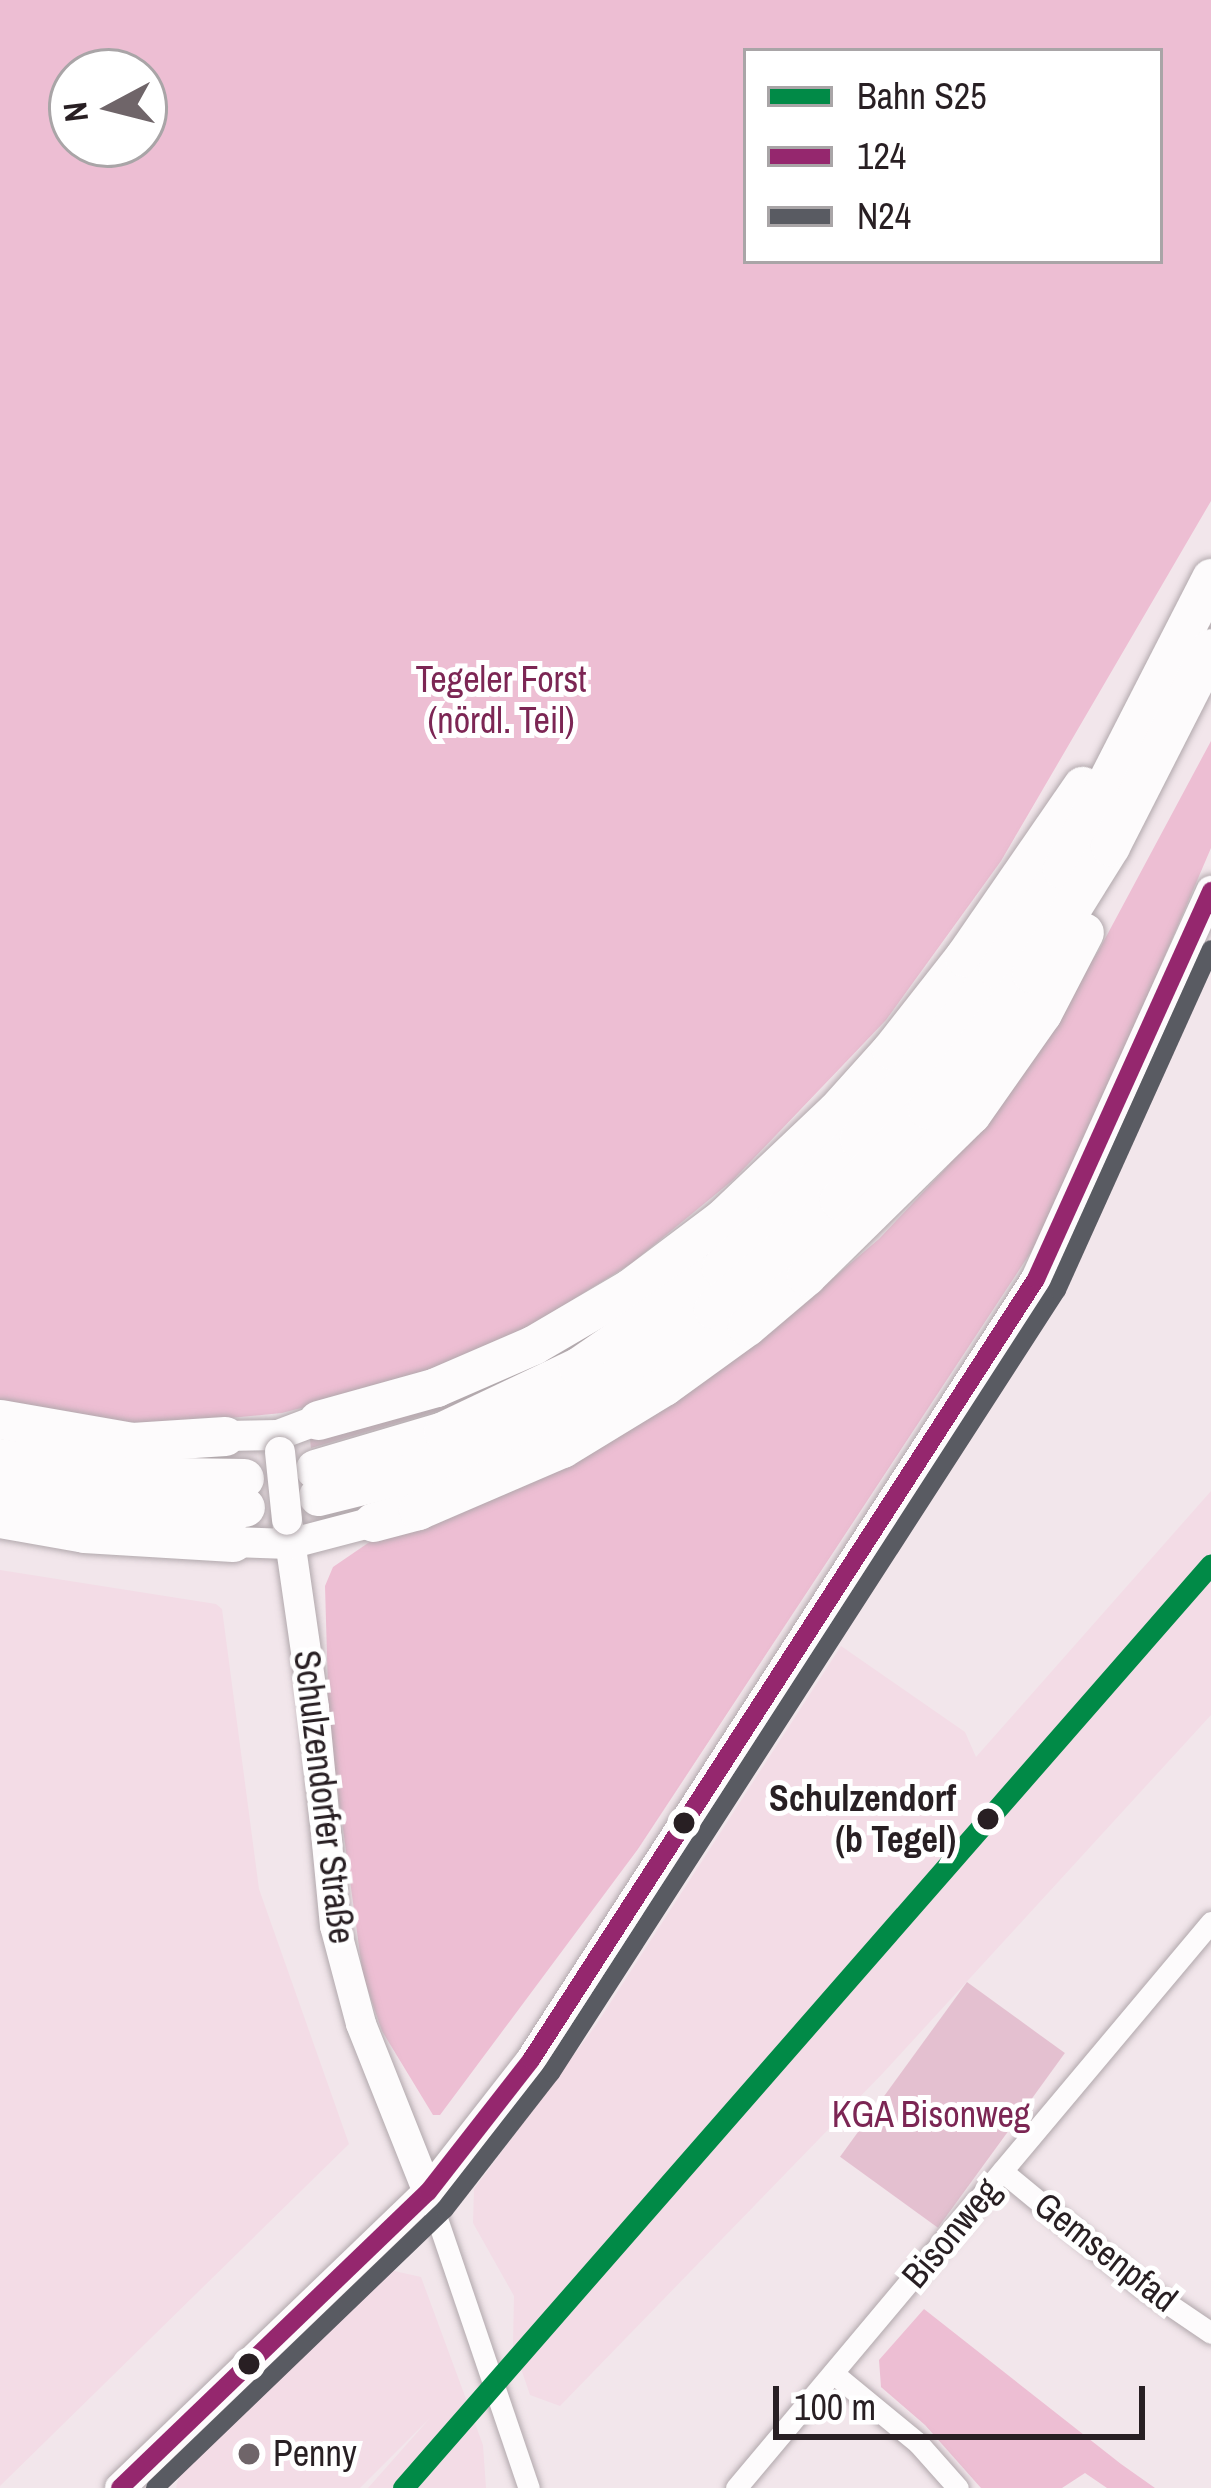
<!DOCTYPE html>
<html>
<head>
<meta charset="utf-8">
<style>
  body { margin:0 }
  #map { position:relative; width:1211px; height:2488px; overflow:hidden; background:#f2e6eb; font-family:"Archivo Narrow",sans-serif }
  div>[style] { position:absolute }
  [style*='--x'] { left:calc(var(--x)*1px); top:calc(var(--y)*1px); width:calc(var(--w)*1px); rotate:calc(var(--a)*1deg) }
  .built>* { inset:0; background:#f3dce6 }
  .green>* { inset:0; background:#e4c0d0; transform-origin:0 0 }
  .forest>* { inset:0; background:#edbed3 }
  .roads { filter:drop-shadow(0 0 3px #b1a8ac) drop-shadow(0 0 3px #b1a8ac) }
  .street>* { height:21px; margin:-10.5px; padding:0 10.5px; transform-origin:10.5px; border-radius:10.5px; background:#fdfbfc }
  .secondary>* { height:30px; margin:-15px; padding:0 15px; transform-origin:15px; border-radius:15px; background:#fdfbfc }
  .highway>* { height:39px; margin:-19.5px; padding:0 19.5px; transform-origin:19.5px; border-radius:19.5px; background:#fdfbfc }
  .bridges { filter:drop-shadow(0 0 3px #b1a8ac) drop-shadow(0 0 3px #b1a8ac) }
  .secondary-bridge>* { height:30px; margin:-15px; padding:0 15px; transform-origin:15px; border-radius:15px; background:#fdfbfc }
  .bus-1>* { height:18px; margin:-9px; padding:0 9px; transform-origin:9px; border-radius:9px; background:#95276e }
  .bus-2>* { height:18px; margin:-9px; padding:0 9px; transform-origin:9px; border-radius:9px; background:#595b62 }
  .rail-1>* { height:21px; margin:-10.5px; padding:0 10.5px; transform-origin:10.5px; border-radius:10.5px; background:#018a47 }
  .dots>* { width:33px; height:33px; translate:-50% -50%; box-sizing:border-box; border:6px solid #fff; border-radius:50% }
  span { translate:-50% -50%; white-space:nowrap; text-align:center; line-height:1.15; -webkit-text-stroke:10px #fff; paint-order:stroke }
  .park-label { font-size:36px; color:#7c2654 }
  .street-label { font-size:36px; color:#281f23 }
  .stop-label { font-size:36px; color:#281f23; font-weight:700 }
  .right { translate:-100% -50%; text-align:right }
  .poi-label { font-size:36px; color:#281f23 }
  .left { translate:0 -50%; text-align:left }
  .legend { position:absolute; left:743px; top:48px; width:420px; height:216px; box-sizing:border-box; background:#fff; border:3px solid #a9a5a7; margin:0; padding:15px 21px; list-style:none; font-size:36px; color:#281f23 }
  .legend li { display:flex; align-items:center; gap:24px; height:60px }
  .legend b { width:60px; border:3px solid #a9a5a7 }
  .north { position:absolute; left:48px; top:48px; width:120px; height:120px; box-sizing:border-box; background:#fff; border:3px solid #a9a5a7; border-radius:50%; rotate:263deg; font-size:33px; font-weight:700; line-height:48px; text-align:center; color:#281f23 }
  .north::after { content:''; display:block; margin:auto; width:42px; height:54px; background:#6f6569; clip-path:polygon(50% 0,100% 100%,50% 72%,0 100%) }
  .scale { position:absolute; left:773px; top:2386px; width:372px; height:54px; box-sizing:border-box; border:6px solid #281f23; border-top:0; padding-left:15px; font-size:36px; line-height:42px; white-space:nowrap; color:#281f23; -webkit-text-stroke:9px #fff; paint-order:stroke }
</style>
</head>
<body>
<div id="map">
  <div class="built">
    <div style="clip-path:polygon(1211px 1491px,1211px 1715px,884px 2072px,560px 2406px,530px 2395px,513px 2345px,514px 2296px,473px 2223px,474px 2189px,596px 2025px,841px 1646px,965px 1732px,976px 1757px)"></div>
    <div style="clip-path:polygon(0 1570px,216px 1604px,222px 1609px,259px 1889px,349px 2144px,0 2486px)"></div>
    <div style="clip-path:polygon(390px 2270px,421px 2277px,483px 2445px,486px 2488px,368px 2488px,430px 2418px,360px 2488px,176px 2488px,179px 2476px)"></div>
  </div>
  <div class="green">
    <div style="clip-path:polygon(589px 1331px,592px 1335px,461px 1404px,311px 1448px,310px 1439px)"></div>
    <div style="left:967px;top:1982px;width:121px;height:216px;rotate:36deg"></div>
  </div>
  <div class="forest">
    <div style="clip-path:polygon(evenodd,0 0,1211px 0,1211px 501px,1001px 861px,886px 1020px,733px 1180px,632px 1263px,530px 1326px,420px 1377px,282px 1413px,168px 1424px,84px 1421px,0 1403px,0 0,746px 51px,1160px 51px,1160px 261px,746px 261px,746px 51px,0 0,72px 72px,144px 72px,144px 144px,72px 144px,72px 72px)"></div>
    <div style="clip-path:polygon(1211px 741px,1211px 848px,1052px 1220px,638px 1849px,440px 2115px,433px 2115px,382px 2031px,363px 1976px,329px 1726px,325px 1586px,333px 1567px,371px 1541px,441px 1519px,777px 1326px,879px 1239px,946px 1168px,1007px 1089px,1099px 950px)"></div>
    <div style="clip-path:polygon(924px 2309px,1121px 2464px,1155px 2488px,1107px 2488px,1085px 2473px,1062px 2488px,981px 2488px,925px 2425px,881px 2387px,879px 2360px)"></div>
  </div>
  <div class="roads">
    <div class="street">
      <div style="--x:1002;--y:2171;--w:178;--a:39.5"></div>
      <div style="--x:1139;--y:2284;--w:87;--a:34.2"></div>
      <div style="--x:428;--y:2192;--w:313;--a:71.2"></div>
      <div style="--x:833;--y:2373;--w:110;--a:39.5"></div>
      <div style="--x:918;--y:2443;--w:60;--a:48.4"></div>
      <div style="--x:736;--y:2488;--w:739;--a:-50"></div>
    </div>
    <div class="secondary">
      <div style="--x:225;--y:1436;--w:53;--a:-1.1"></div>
      <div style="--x:278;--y:1435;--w:43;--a:-20.6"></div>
      <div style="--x:287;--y:1520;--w:190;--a:81.8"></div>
      <div style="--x:314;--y:1708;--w:219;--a:84.5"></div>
      <div style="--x:335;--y:1926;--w:101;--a:75.1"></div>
      <div style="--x:361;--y:2024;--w:181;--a:68.3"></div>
      <div style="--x:233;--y:1542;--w:56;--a:2"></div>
      <div style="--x:289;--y:1544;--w:87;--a:-14.7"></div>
      <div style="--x:120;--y:2488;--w:427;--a:-43.9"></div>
      <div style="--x:428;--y:2192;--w:167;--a:-52"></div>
      <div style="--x:531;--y:2060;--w:930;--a:-57.11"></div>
      <div style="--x:1036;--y:1279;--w:426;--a:-65.7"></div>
    </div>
    <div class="highway">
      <div style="--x:0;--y:1419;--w:134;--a:9.9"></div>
      <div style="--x:132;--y:1442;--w:93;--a:-3.7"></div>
      <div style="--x:318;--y:1420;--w:123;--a:-15.6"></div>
      <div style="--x:436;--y:1387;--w:106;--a:-23.4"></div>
      <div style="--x:533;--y:1345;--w:113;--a:-30.4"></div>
      <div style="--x:630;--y:1288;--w:115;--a:-36.9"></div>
      <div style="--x:722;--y:1219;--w:157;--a:-43.5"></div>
      <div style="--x:836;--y:1111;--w:82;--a:-48"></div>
      <div style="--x:891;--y:1050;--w:118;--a:-51.9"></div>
      <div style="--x:964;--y:957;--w:208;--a:-55.4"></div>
      <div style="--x:0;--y:1458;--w:112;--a:9.2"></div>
      <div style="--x:111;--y:1476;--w:133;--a:0.9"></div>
      <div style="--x:315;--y:1469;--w:134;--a:-16.5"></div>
      <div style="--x:443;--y:1431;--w:149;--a:-25.4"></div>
      <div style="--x:578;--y:1367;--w:174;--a:-34.7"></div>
      <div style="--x:721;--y:1268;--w:189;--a:-43.1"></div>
      <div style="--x:859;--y:1139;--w:219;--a:-50.6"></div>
      <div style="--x:998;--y:970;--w:120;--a:-57.6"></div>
      <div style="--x:1062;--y:869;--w:327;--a:-62.9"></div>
      <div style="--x:0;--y:1486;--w:87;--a:11.3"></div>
      <div style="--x:85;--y:1503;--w:160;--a:1.4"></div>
      <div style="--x:318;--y:1496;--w:120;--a:-14"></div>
      <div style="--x:434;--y:1467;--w:91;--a:-22.6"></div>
      <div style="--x:518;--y:1432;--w:107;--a:-29"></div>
      <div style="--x:612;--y:1380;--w:123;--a:-35.1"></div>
      <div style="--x:713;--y:1309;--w:167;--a:-40.9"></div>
      <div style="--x:839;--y:1200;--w:127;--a:-46"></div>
      <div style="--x:927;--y:1109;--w:171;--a:-52.6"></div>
      <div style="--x:1031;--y:973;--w:150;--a:-58.1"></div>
      <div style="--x:1110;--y:846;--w:222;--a:-63"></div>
      <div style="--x:0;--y:1518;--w:85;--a:10.1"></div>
      <div style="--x:84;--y:1533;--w:149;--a:3.5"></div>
      <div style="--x:373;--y:1522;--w:47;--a:-14.9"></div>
      <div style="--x:418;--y:1510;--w:157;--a:-23.3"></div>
      <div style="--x:562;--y:1448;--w:119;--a:-31.3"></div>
      <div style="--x:664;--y:1386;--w:102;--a:-35.9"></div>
      <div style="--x:747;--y:1326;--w:77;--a:-40.3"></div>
      <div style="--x:806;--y:1276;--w:231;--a:-44.5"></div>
      <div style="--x:971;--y:1114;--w:123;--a:-54.9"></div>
      <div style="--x:1042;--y:1013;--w:91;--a:-62.6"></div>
    </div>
  </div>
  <div class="bridges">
    <div class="secondary-bridge">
      <div style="--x:280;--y:1452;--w:68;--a:84.1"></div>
    </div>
  </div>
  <div class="bus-1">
    <div style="--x:120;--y:2488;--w:427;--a:-43.9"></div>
    <div style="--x:428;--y:2192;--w:167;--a:-52"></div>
    <div style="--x:531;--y:2060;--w:930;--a:-57.11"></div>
    <div style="--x:1036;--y:1279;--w:426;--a:-65.7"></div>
  </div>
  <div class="bus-2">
    <div style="--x:155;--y:2488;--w:402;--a:-43.9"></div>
    <div style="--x:445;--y:2209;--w:172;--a:-52.1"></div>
    <div style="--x:551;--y:2073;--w:932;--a:-57.13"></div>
    <div style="--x:1057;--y:1290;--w:374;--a:-65.7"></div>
  </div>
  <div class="rail-1">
    <div style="--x:403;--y:2488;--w:1227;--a:-48.83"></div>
  </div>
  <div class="dots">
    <div style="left:988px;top:1819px;background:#281f23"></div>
    <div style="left:684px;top:1823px;background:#281f23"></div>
    <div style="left:249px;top:2364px;background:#281f23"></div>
    <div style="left:249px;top:2454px;background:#6f6569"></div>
  </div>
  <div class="park-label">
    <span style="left:501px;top:700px">Tegeler Forst<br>(nördl. Teil)</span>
    <span style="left:931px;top:2115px">KGA Bisonweg</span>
  </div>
  <div class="street-label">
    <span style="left:324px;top:1797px;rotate:83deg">Schulzendorfer Straße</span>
    <span style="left:951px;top:2233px;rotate:-50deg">Bisonweg</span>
    <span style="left:1106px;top:2252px;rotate:38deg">Gemsenpfad</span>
  </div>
  <div class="stop-label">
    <span class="right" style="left:956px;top:1819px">Schulzendorf<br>(b Tegel)</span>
  </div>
  <div class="poi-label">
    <span class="left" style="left:273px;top:2454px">Penny</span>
  </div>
  <ul class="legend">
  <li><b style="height:15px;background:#018a47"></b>Bahn S25</li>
  <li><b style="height:15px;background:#95276e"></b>124</li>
  <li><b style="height:15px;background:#595b62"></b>N24</li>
  </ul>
  <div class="north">N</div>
  <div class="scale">100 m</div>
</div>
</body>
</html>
